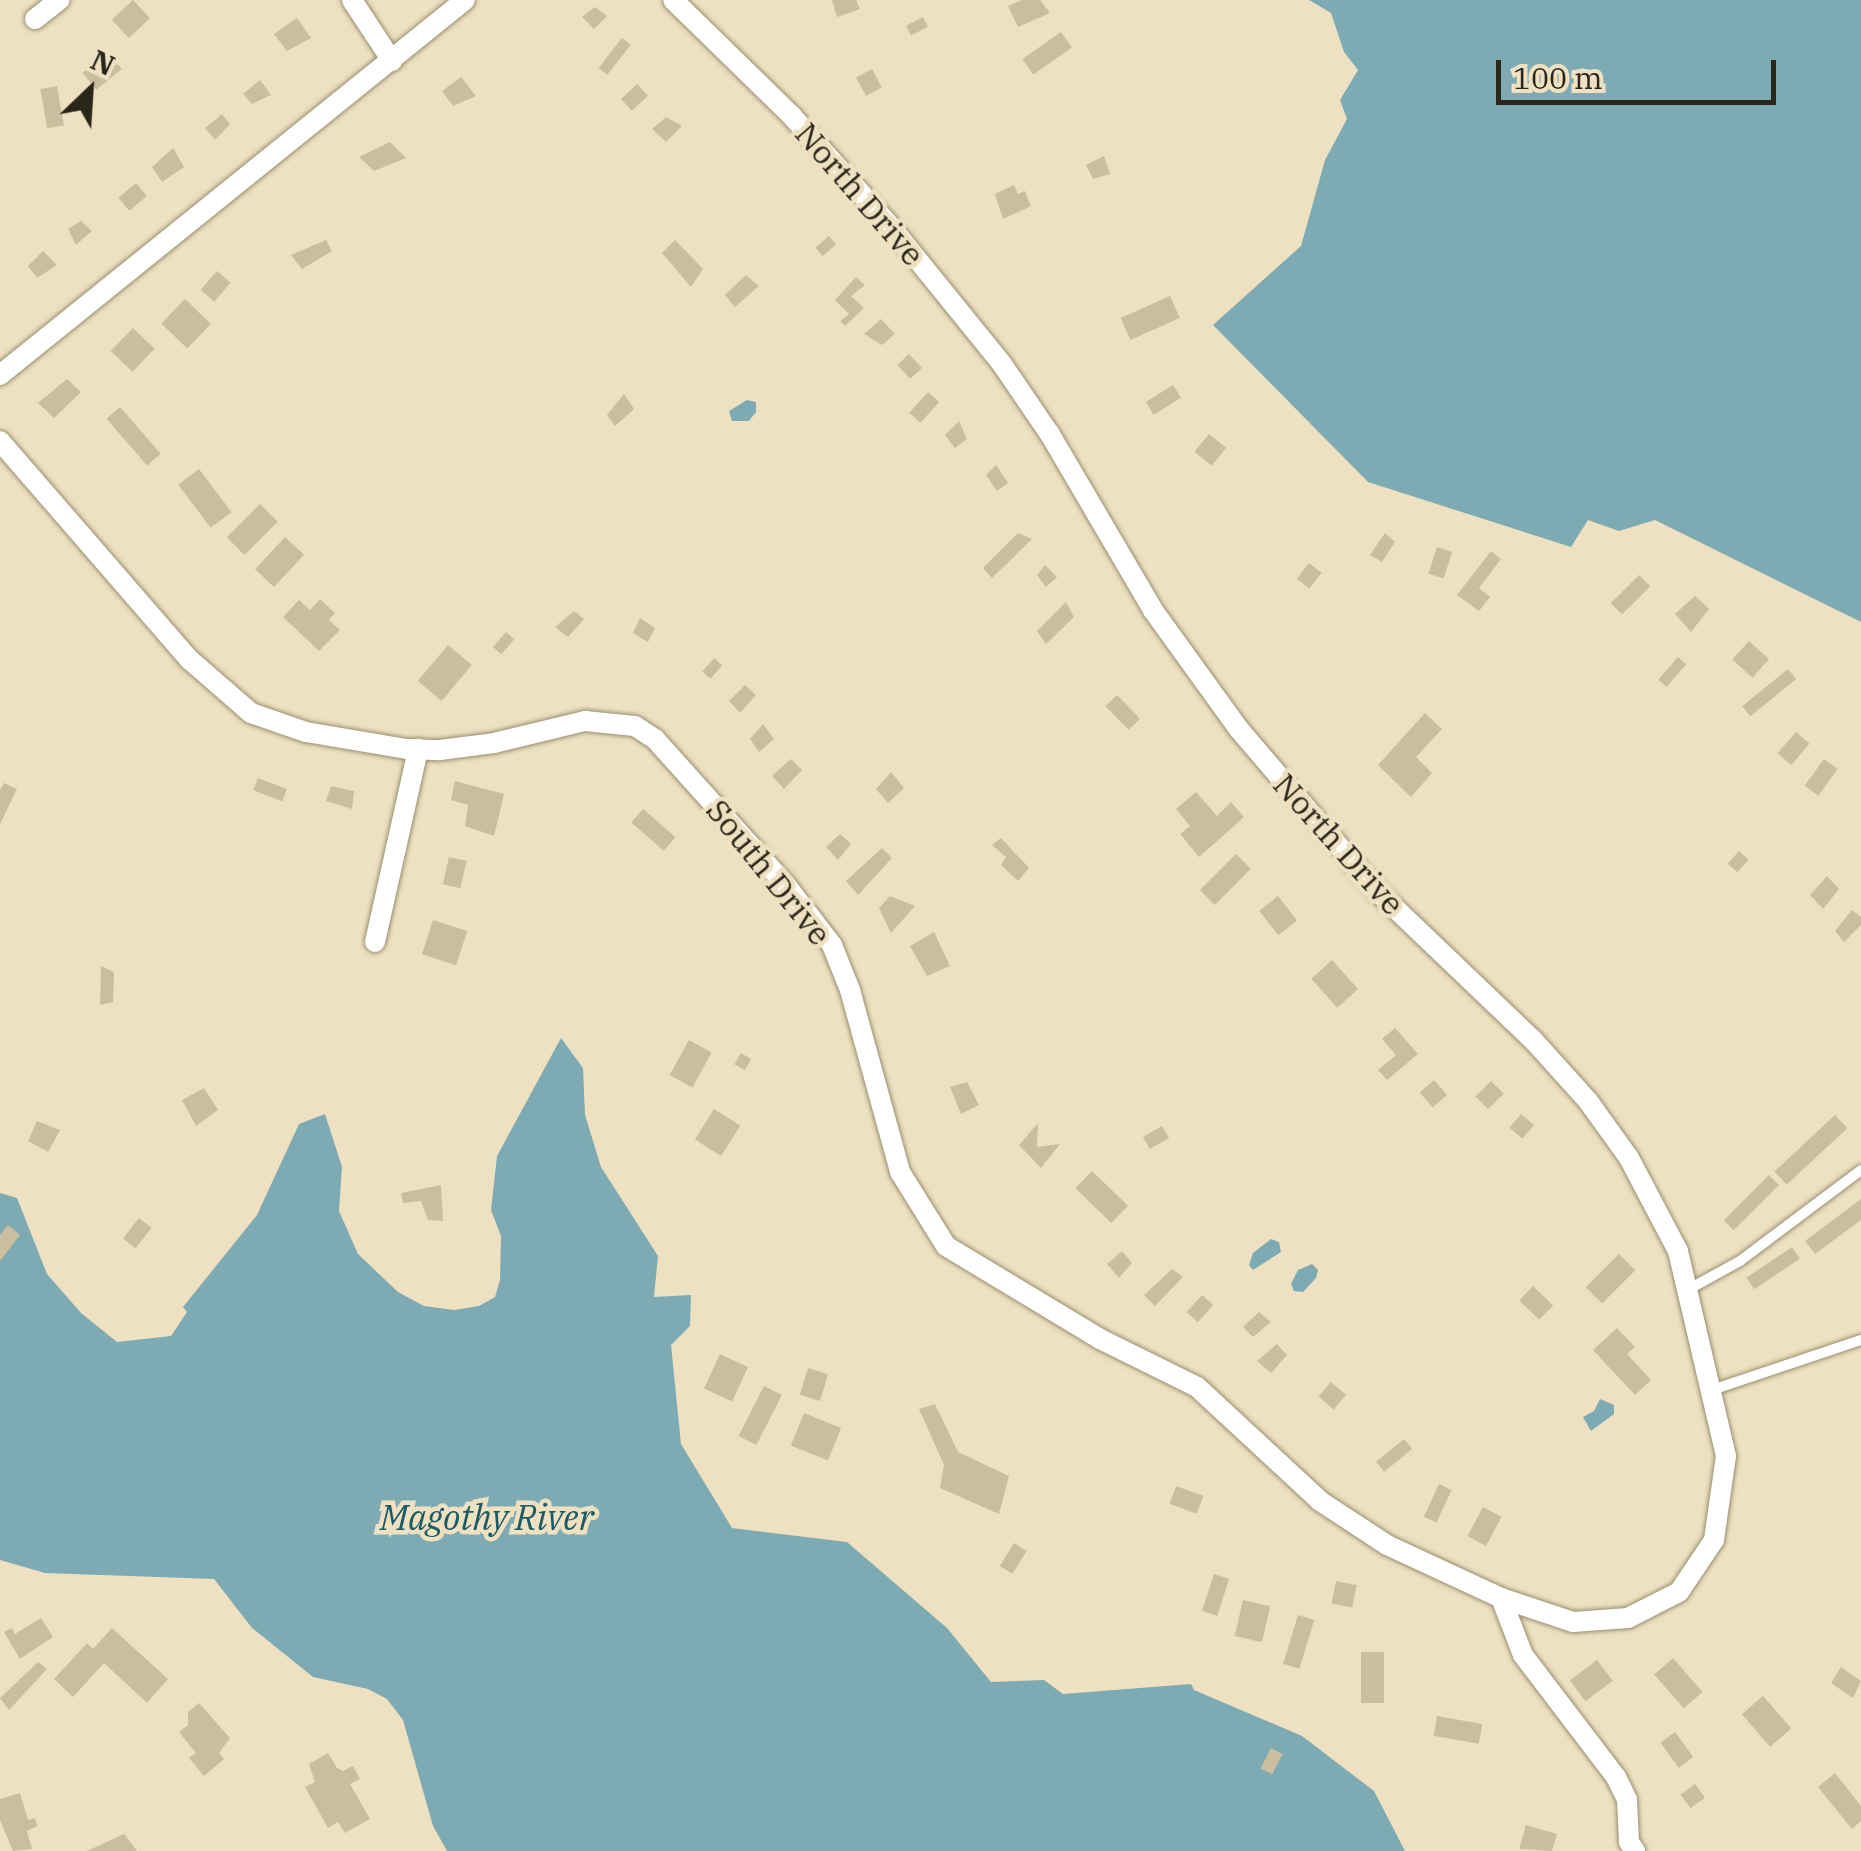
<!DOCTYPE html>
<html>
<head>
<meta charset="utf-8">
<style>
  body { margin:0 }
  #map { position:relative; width:1861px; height:1851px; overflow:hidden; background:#ede1c1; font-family:"IBM Plex Serif",serif }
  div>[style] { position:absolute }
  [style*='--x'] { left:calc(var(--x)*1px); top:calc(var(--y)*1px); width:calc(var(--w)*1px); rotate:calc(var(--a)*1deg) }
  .water>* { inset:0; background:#7eabb3 }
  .building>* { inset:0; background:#cabe9f; transform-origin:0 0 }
  .roads { filter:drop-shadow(0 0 2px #998e70) drop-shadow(0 0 2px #998e70) }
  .service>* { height:10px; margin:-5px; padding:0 5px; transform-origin:5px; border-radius:5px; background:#fff }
  .minor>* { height:20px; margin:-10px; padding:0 10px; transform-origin:10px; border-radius:10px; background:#fff }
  span { translate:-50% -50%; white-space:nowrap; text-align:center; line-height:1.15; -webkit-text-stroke:9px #ede1c1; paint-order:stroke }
  .street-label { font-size:32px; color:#2a261a }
  .water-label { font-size:35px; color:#1c5a64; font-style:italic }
  .north { position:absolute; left:40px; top:40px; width:100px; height:100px; -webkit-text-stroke:8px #ede1c1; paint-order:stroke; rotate:25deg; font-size:28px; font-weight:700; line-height:40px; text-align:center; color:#2a261a }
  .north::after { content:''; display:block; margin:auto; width:35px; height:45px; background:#2a261a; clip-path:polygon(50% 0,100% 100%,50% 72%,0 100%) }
  .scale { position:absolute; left:1496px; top:60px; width:280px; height:45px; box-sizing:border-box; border:5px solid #2a261a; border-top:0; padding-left:12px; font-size:30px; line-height:35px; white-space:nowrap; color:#2a261a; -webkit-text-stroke:8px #ede1c1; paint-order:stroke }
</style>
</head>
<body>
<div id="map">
  <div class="water">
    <div style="clip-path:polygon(1309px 0,1861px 0,1861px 622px,1655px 520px,1619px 531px,1588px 520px,1571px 547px,1368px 482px,1213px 325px,1301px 246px,1325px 160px,1347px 119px,1340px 100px,1358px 70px,1344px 52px,1331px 13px)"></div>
    <div style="clip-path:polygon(747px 400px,756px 402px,756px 412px,749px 421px,732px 421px,729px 411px)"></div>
    <div style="clip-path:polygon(561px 1038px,583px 1068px,585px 1115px,601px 1167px,658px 1256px,654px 1297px,691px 1295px,690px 1326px,671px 1345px,681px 1444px,732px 1528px,847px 1542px,947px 1628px,991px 1682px,1044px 1680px,1063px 1694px,1191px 1684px,1194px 1690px,1302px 1736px,1374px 1791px,1405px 1851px,447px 1851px,433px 1826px,403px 1720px,387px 1699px,368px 1689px,313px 1677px,252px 1628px,214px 1579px,45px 1573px,0 1560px,0 1193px,17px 1198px,47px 1274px,81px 1313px,117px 1342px,171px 1336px,187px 1312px,183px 1307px,257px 1215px,299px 1124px,325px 1114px,342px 1167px,339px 1211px,358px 1254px,398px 1292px,424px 1306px,454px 1310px,479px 1306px,495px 1297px,500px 1280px,501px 1236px,491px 1210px,497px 1156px)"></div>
    <div style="clip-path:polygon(1271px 1239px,1279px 1242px,1281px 1252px,1253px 1270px,1249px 1265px,1253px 1253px)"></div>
    <div style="clip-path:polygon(1312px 1264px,1318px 1270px,1316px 1278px,1303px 1292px,1294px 1291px,1291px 1284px,1298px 1270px)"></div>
    <div style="clip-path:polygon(1600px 1399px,1614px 1405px,1614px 1414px,1591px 1431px,1583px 1417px,1594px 1411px)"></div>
  </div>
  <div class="building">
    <div style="left:133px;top:0;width:25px;height:29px;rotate:47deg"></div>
    <div style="clip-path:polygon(832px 0,856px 0,860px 9px,837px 17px)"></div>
    <div style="clip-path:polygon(1022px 0,1040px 0,1050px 13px,1018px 27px,1008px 6px)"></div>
    <div style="clip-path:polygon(595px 7px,607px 16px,594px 29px,582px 17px)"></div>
    <div style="left:923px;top:17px;width:11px;height:19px;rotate:63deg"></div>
    <div style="clip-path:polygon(297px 18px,311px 38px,287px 51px,274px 34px)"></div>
    <div style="left:1061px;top:32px;width:19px;height:47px;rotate:55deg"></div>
    <div style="left:622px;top:38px;width:11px;height:38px;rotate:38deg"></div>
    <div style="left:108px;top:52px;width:22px;height:33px;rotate:51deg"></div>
    <div style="left:872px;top:69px;width:21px;height:18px;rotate:62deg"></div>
    <div style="clip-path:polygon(461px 77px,476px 96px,453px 106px,442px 91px)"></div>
    <div style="clip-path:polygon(260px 80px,271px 95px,252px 104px,243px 94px)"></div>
    <div style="left:637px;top:84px;width:16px;height:22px;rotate:47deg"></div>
    <div style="left:57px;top:86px;width:40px;height:17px;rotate:80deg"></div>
    <div style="clip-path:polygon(222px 114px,230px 124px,215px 140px,205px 128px)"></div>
    <div style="clip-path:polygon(666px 117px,682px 126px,666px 142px,652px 129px)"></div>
    <div style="clip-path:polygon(390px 142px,406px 158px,374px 171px,359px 157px)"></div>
    <div style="clip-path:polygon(173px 148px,184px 167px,162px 182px,152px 167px)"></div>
    <div style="clip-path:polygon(1104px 156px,1110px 174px,1093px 179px,1086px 165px)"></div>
    <div style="left:136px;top:183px;width:17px;height:23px;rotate:50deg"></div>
    <div style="clip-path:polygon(1014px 185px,1018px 194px,1025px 191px,1031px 206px,1003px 219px,995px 194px)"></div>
    <div style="clip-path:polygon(81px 221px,92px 231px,76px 245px,68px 229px)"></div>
    <div style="left:829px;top:236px;width:11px;height:18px;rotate:49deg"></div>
    <div style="clip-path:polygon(326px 240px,332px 251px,302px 269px,291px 255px)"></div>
    <div style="clip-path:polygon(675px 240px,703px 269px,691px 287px,662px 253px)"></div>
    <div style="clip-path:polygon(43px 251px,57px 265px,37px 278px,28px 266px)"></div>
    <div style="left:217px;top:271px;width:18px;height:25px;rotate:41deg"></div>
    <div style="clip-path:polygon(746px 275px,759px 286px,735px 307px,725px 295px)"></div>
    <div style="clip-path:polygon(856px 277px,865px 285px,851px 296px,864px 308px,845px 326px,840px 321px,849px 314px,835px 300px)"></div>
    <div style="left:1170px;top:296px;width:24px;height:54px;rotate:66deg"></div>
    <div style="left:185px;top:299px;width:36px;height:34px;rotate:44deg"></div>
    <div style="clip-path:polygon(881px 319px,895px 334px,882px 345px,864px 334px)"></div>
    <div style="left:133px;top:328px;width:30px;height:32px;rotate:44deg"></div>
    <div style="left:909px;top:354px;width:19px;height:16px;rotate:47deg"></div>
    <div style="clip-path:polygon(67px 379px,81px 392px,54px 418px,38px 403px)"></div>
    <div style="left:1173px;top:385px;width:15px;height:32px;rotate:58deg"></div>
    <div style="left:928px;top:392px;width:15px;height:28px;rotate:42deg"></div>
    <div style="clip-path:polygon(624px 394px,634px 409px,615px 426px,607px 415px)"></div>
    <div style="left:120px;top:407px;width:62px;height:18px;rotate:49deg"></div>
    <div style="clip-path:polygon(959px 421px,967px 439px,955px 448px,945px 435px)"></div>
    <div style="left:1209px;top:434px;width:22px;height:23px;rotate:39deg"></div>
    <div style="clip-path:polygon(996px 465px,1008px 483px,997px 491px,986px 475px)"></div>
    <div style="left:199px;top:469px;width:54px;height:26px;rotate:53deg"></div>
    <div style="left:260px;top:504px;width:25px;height:47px;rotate:45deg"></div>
    <div style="clip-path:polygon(1018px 533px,1032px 539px,992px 578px,983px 568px)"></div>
    <div style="clip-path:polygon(1385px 533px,1395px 542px,1382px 562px,1370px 555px)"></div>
    <div style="left:285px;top:537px;width:26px;height:44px;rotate:43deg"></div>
    <div style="left:1437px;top:547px;width:16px;height:28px;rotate:18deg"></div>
    <div style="clip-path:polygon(1491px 551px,1501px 559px,1479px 588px,1490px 597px,1479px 611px,1457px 595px)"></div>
    <div style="left:1309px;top:563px;width:16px;height:20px;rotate:38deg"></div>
    <div style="clip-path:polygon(1045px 565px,1057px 577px,1046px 587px,1037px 575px)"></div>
    <div style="left:1639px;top:575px;width:16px;height:40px;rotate:45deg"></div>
    <div style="clip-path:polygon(1695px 596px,1709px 609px,1691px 632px,1675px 614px)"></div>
    <div style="clip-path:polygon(320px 599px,335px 613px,329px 620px,340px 630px,319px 651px,283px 617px,299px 600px,310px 610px)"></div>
    <div style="clip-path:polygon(1066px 602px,1074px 617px,1046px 644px,1037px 631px)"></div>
    <div style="clip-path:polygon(574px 611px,584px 619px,568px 637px,555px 627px)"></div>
    <div style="clip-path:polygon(640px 618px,655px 628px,648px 642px,633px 633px)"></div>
    <div style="left:506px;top:632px;width:11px;height:20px;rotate:41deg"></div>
    <div style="left:1749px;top:641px;width:27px;height:25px;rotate:42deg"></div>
    <div style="left:448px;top:645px;width:31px;height:47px;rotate:40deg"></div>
    <div style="left:1678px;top:657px;width:11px;height:30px;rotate:41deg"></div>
    <div style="left:714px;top:658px;width:11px;height:18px;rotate:41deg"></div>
    <div style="left:1788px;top:669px;width:13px;height:59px;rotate:51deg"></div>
    <div style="clip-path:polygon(745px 685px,756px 695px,740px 713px,729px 701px)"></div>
    <div style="left:1117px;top:695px;width:33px;height:16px;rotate:46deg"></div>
    <div style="clip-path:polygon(1425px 713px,1442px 729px,1416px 757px,1432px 773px,1411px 797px,1378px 765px)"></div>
    <div style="clip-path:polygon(763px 724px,774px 739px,759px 752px,750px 739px)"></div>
    <div style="left:1796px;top:732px;width:18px;height:28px;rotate:41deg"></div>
    <div style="clip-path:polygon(791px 759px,802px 770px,784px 789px,772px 776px)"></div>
    <div style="left:1824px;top:759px;width:17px;height:33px;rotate:36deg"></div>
    <div style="clip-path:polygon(891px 772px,904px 788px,888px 803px,876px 789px)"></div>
    <div style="left:258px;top:778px;width:31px;height:13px;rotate:21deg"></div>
    <div style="clip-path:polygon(455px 781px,504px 794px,494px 836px,465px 826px,468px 805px,451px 800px)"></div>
    <div style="clip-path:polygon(4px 783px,17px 789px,0 824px,0 790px)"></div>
    <div style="clip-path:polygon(331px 786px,354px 791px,352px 809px,326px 801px)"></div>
    <div style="clip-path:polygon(1196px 792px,1217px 816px,1231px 802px,1244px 817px,1199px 857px,1180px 834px,1190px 826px,1176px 809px)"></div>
    <div style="left:643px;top:809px;width:43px;height:18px;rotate:41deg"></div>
    <div style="clip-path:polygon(840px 834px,851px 844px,838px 860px,826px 847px)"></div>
    <div style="clip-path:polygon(1001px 838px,1029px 868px,1018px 881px,1001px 865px,1006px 857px,992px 845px)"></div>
    <div style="clip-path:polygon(882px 848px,892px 858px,858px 895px,846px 881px)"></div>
    <div style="left:1739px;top:851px;width:13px;height:17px;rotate:42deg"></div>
    <div style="left:1236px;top:854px;width:21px;height:51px;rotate:45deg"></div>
    <div style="left:449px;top:857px;width:18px;height:28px;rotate:13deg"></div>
    <div style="clip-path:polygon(1827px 876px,1839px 889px,1823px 909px,1810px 895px)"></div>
    <div style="clip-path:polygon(890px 896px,915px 906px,891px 933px,879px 908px)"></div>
    <div style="left:1278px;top:896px;width:31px;height:24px;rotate:52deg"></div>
    <div style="clip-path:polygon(1852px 910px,1861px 917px,1861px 925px,1844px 942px,1835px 931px)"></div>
    <div style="left:433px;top:920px;width:36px;height:36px;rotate:18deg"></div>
    <div style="clip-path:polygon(934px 932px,950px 966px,927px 976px,910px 946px)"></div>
    <div style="left:1332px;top:960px;width:39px;height:28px;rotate:48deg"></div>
    <div style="clip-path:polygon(101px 966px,114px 972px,113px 1002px,100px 1005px)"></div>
    <div style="clip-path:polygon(1395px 1028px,1418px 1054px,1387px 1080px,1378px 1070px,1396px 1055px,1382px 1039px)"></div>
    <div style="left:689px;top:1040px;width:26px;height:40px;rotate:29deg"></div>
    <div style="left:741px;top:1053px;width:12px;height:13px;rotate:31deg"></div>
    <div style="left:1434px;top:1080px;width:20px;height:19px;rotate:49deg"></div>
    <div style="left:1491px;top:1081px;width:18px;height:22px;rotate:45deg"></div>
    <div style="clip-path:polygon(967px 1082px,979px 1105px,961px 1114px,950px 1087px)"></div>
    <div style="clip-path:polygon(204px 1088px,218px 1110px,196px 1126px,182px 1100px)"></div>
    <div style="left:714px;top:1109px;width:31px;height:36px;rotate:32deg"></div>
    <div style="left:1521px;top:1114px;width:17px;height:18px;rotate:40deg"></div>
    <div style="left:1835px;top:1115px;width:18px;height:83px;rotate:47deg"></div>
    <div style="clip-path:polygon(37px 1121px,60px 1130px,48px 1152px,28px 1141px)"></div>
    <div style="clip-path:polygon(1038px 1123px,1037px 1147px,1060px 1144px,1041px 1168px,1019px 1145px)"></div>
    <div style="left:1162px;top:1126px;width:14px;height:22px;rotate:60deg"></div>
    <div style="left:1092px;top:1171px;width:50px;height:24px;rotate:44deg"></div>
    <div style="left:1769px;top:1175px;width:14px;height:64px;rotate:45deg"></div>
    <div style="clip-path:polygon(441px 1185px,443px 1221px,428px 1220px,421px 1201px,403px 1203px,401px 1193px)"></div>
    <div style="clip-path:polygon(1861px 1199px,1861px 1220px,1815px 1254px,1805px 1241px)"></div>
    <div style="left:139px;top:1218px;width:16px;height:26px;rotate:38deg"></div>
    <div style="clip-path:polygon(8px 1225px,20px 1235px,0 1261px,0 1235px)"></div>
    <div style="left:1792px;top:1247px;width:14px;height:55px;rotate:56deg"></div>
    <div style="clip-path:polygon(1122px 1251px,1132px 1263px,1119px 1278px,1107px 1264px)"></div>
    <div style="left:1619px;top:1254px;width:23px;height:47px;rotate:45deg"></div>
    <div style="clip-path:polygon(1172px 1269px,1183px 1277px,1155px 1306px,1144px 1295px)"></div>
    <div style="left:1533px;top:1286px;width:28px;height:20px;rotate:44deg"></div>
    <div style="left:1202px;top:1295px;width:15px;height:23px;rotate:42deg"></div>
    <div style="clip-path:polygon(1259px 1312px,1271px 1322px,1253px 1337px,1243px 1327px)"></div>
    <div style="clip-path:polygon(1617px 1328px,1635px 1347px,1627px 1354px,1651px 1380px,1635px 1395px,1593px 1350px)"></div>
    <div style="clip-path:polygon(1277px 1344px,1287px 1355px,1271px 1373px,1257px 1361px)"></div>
    <div style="left:720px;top:1354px;width:31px;height:38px;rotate:25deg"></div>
    <div style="left:808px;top:1368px;width:21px;height:28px;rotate:17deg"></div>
    <div style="left:1331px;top:1382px;width:20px;height:19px;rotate:41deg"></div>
    <div style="left:764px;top:1386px;width:20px;height:56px;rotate:27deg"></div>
    <div style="clip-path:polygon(935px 1404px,958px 1452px,1009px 1476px,999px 1514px,940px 1488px,944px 1465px,919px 1409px)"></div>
    <div style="left:804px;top:1413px;width:40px;height:35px;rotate:22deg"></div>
    <div style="left:1404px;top:1439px;width:13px;height:36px;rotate:51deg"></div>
    <div style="left:1439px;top:1484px;width:14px;height:36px;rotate:25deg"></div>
    <div style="left:1176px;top:1486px;width:29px;height:19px;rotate:20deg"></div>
    <div style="left:1483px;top:1507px;width:21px;height:33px;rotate:28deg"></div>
    <div style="left:1014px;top:1543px;width:15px;height:27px;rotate:32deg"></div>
    <div style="left:1214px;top:1574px;width:16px;height:39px;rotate:18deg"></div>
    <div style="left:1336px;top:1581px;width:21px;height:23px;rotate:11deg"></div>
    <div style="left:1243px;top:1600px;width:28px;height:37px;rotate:13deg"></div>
    <div style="left:1298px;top:1615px;width:17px;height:51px;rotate:17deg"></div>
    <div style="clip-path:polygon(41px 1618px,53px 1637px,20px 1659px,4px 1632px,12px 1628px,15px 1634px)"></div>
    <div style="clip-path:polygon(112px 1628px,168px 1679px,147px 1703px,104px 1663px,73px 1697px,54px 1679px,87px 1643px,93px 1649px)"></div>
    <div style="left:1361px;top:1652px;width:23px;height:51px"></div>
    <div style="left:1673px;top:1658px;width:45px;height:25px;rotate:49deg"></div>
    <div style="left:1597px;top:1660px;width:26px;height:34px;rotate:53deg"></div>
    <div style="clip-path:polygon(38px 1662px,47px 1669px,9px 1710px,0 1698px)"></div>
    <div style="clip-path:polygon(1841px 1667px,1861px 1681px,1853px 1698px,1831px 1683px)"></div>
    <div style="left:1763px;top:1696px;width:43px;height:28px;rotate:49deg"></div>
    <div style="clip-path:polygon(199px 1703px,230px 1738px,219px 1753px,224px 1759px,204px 1776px,189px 1758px,196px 1753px,179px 1732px,188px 1725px,188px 1712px)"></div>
    <div style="left:1437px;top:1716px;width:46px;height:20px;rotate:10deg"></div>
    <div style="left:1675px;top:1732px;width:31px;height:18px;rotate:54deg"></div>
    <div style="left:1271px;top:1748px;width:13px;height:23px;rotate:27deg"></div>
    <div style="clip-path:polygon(328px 1753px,337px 1768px,343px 1771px,353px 1766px,360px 1779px,350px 1784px,370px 1819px,345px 1833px,338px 1822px,328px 1828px,305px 1787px,315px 1782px,309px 1764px)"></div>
    <div style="clip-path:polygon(1835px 1773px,1861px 1806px,1861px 1821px,1852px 1829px,1818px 1787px)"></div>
    <div style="left:1695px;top:1784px;width:17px;height:18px;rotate:54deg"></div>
    <div style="clip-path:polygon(20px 1793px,28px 1820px,35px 1818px,37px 1826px,27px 1831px,32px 1849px,13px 1851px,0 1820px,0 1799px)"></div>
    <div style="clip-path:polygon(1526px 1825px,1557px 1834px,1552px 1851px,1519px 1849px)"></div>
    <div style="clip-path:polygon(124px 1834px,137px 1851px,87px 1851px,100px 1845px)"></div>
  </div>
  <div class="roads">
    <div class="service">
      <div style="--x:1689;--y:1289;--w:58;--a:-28.8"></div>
      <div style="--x:1740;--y:1261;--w:151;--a:-36.9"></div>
      <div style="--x:1712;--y:1390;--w:157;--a:-18.6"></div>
    </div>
    <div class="minor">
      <div style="--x:352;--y:0;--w:73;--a:56.7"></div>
      <div style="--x:35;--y:19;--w:31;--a:-38"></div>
      <div style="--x:0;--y:375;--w:597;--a:-38.88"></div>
      <div style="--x:0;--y:441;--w:290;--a:49.1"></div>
      <div style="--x:190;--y:660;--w:81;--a:41"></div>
      <div style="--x:251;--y:713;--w:58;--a:19.1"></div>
      <div style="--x:306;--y:732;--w:102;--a:9.6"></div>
      <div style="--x:407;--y:749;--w:33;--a:2"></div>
      <div style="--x:440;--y:750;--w:54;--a:-7.4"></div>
      <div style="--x:494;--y:743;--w:94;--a:-13.6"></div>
      <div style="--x:585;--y:721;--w:50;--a:5.7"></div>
      <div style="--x:635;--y:726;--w:24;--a:33"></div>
      <div style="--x:655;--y:739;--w:196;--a:48.1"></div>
      <div style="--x:786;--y:885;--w:76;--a:52.5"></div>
      <div style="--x:832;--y:945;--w:48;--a:68.2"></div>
      <div style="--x:850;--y:990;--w:189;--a:74.6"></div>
      <div style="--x:900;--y:1172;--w:87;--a:58.1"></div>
      <div style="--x:946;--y:1246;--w:180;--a:31.1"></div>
      <div style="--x:1100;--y:1339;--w:108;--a:26.3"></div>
      <div style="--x:1197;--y:1387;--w:168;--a:42.8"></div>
      <div style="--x:1320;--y:1501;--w:80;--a:33.3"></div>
      <div style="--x:1387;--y:1545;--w:126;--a:24.9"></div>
      <div style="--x:1501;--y:1598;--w:76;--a:18.4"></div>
      <div style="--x:1573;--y:1622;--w:55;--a:-4.2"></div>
      <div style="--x:1628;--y:1618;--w:57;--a:-27"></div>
      <div style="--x:1679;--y:1592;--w:63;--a:-56.1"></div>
      <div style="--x:1714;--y:1540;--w:85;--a:-81.9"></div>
      <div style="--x:1726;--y:1456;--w:211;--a:-103.2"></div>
      <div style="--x:1678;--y:1251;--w:105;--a:-117.8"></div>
      <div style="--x:1629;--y:1158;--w:70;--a:-125.7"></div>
      <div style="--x:1588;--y:1101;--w:82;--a:-132"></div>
      <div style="--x:1533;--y:1040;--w:214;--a:-136.3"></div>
      <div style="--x:1378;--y:892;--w:216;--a:-130.5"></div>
      <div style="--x:1238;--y:728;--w:145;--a:-125.8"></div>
      <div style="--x:1153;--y:610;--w:205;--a:-120.4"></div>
      <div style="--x:1049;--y:433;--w:83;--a:-124.3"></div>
      <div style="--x:1002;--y:364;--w:175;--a:-129"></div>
      <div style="--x:892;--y:228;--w:150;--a:-131.8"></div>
      <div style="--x:792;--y:116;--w:166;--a:-135.7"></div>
      <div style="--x:375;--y:942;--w:198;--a:-77.4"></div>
      <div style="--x:1501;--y:1598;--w:61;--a:68.9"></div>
      <div style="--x:1523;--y:1655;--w:153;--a:52.7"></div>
      <div style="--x:1616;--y:1777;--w:25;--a:64"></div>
      <div style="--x:1627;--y:1800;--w:42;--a:87.3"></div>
      <div style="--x:1629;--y:1842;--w:11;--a:56"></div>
    </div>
  </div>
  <div class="street-label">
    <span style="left:860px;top:194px;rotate:49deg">North Drive</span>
    <span style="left:1339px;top:844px;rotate:48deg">North Drive</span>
    <span style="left:769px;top:872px;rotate:51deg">South Drive</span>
  </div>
  <div class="water-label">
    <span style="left:487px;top:1517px">Magothy River</span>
  </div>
  <div class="north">N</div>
  <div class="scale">100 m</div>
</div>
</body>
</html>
